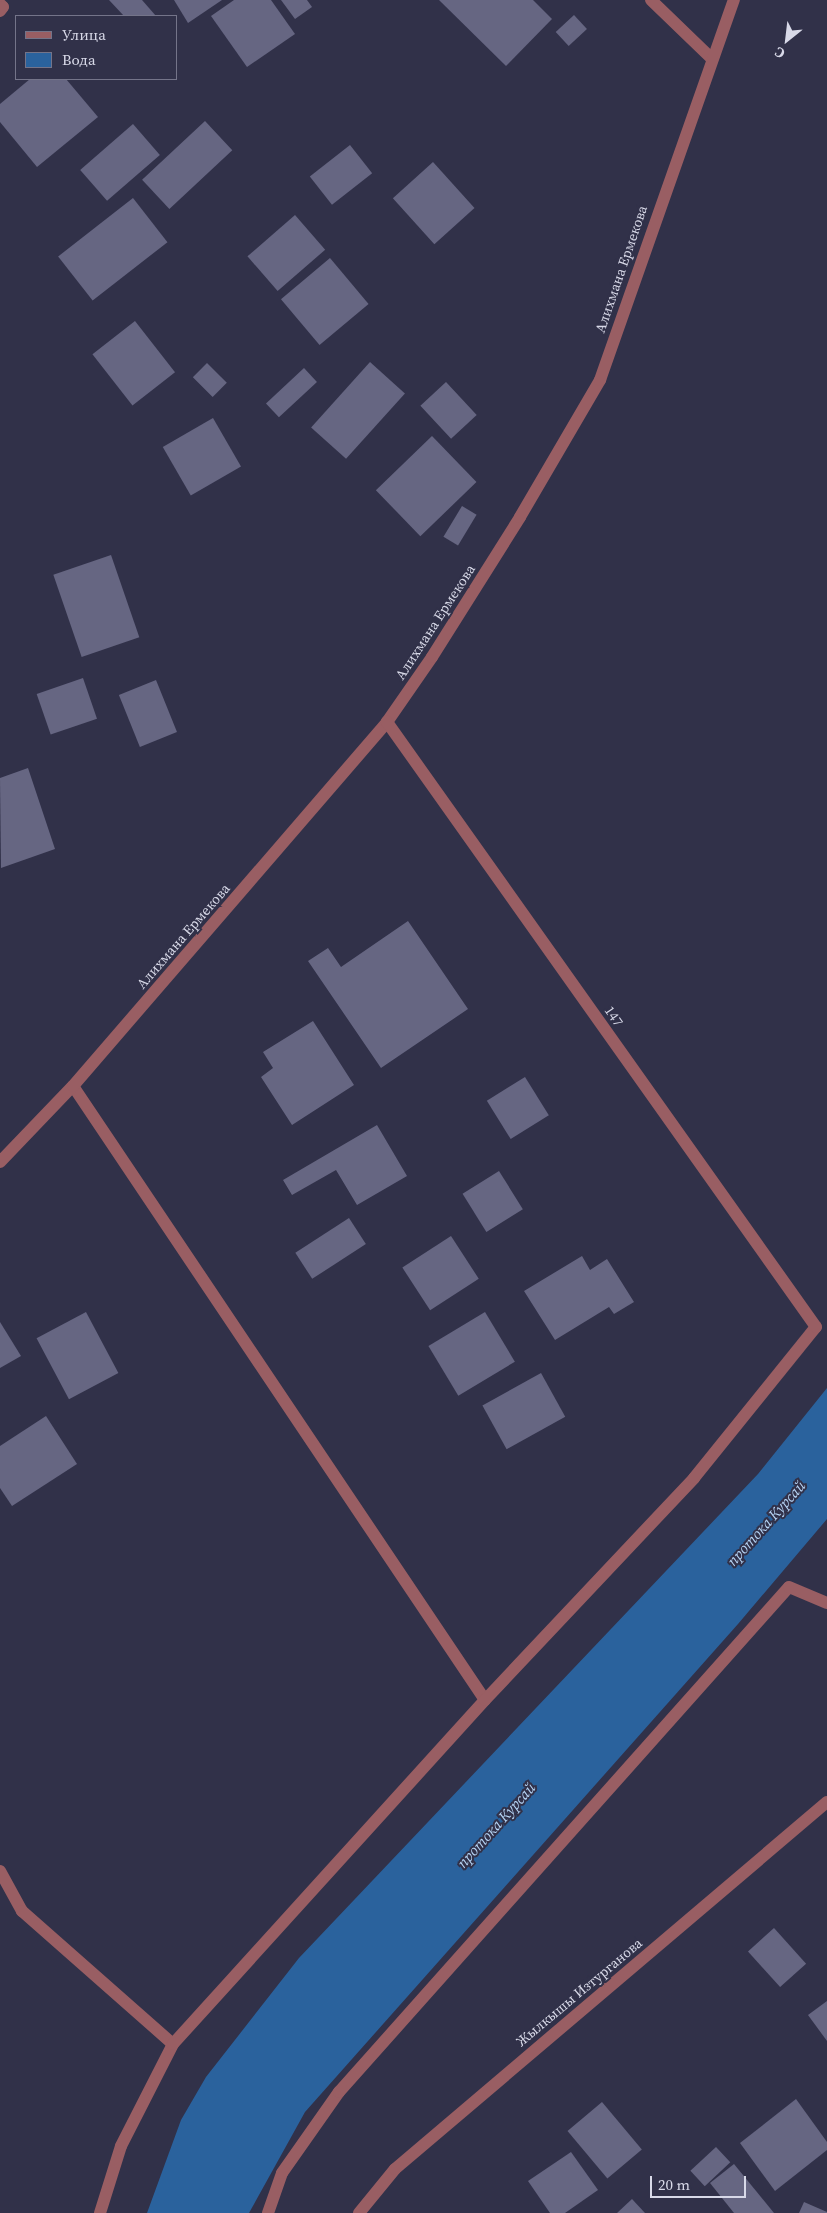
<!DOCTYPE html>
<html>
<head>
<meta charset="utf-8">
<style>
  body { margin:0 }
  #map { position:relative; width:827px; height:2213px; overflow:hidden; background:#313149; font-family:"Source Serif 4",serif }
  div>[style] { position:absolute }
  [style*='--x'] { left:calc(var(--x)*1px); top:calc(var(--y)*1px); width:calc(var(--w)*1px); rotate:calc(var(--a)*1deg) }
  .water>* { inset:0; background:#2a629d }
  .building>* { inset:0; background:#666682; transform-origin:0 0 }
  .minor>* { height:12px; margin:-6px; padding:0 6px; transform-origin:6px; border-radius:6px; background:#995e63 }
  span { translate:-50% -50%; white-space:nowrap; text-align:center; line-height:1.15; -webkit-text-stroke:4px #313149; paint-order:stroke }
  .street-label { font-size:14px; color:#d8d9e8 }
  .water-label { font-size:15px; color:#b7d5f6; font-style:italic }
  .legend { position:absolute; left:15px; top:15px; width:162px; height:65px; box-sizing:border-box; background:#313149; border:1px solid #747489; margin:0; padding:6px 9px; list-style:none; font-size:15px; color:#d8d9e8 }
  .legend li { display:flex; align-items:center; gap:10px; height:25px }
  .legend b { width:25px; border:1px solid #747489 }
  .north { position:absolute; left:762px; top:15px; width:50px; height:50px; -webkit-text-stroke:4px #313149; paint-order:stroke; rotate:209deg; font-size:14px; font-weight:700; line-height:20px; text-align:center; color:#d8d9e8 }
  .north::after { content:''; display:block; margin:auto; width:18px; height:22px; background:#d8d9e8; clip-path:polygon(50% 0,100% 100%,50% 72%,0 100%) }
  .scale { position:absolute; left:650px; top:2176px; width:96px; height:22px; box-sizing:border-box; border:2px solid #d8d9e8; border-top:0; padding-left:6px; font-size:15px; line-height:18px; white-space:nowrap; color:#d8d9e8; -webkit-text-stroke:4px #313149; paint-order:stroke }
</style>
</head>
<body>
<div id="map">
  <div class="water">
    <div style="clip-path:polygon(827px 1388px,827px 1519px,738px 1624px,305px 2112px,249px 2213px,147px 2213px,181px 2120px,206px 2077px,299px 1958px,758px 1474px)"></div>
  </div>
  <div class="building">
    <div style="clip-path:polygon(109px 0,142px 0,156px 16px,124px 16px)"></div>
    <div style="clip-path:polygon(174px 0,222px 0,188px 23px)"></div>
    <div style="clip-path:polygon(234px 0,271px 0,295px 34px,247px 67px,211px 16px)"></div>
    <div style="clip-path:polygon(281px 0,307px 0,312px 7px,295px 19px)"></div>
    <div style="clip-path:polygon(439px 0,533px 0,552px 19px,506px 66px)"></div>
    <div style="left:574px;top:15px;width:19px;height:25px;rotate:47deg"></div>
    <div style="clip-path:polygon(30px 79px,66px 79px,98px 117px,37px 167px,0 122px,0 104px)"></div>
    <div style="left:205px;top:121px;width:40px;height:86px;rotate:47deg"></div>
    <div style="left:133px;top:124px;width:41px;height:70px;rotate:49deg"></div>
    <div style="left:350px;top:145px;width:36px;height:51px;rotate:52deg"></div>
    <div style="left:433px;top:162px;width:62px;height:54px;rotate:48deg"></div>
    <div style="left:133px;top:198px;width:56px;height:95px;rotate:52deg"></div>
    <div style="left:295px;top:215px;width:46px;height:63px;rotate:49deg"></div>
    <div style="left:330px;top:258px;width:60px;height:64px;rotate:50deg"></div>
    <div style="left:135px;top:321px;width:65px;height:54px;rotate:52deg"></div>
    <div style="left:370px;top:362px;width:47px;height:88px;rotate:42deg"></div>
    <div style="left:207px;top:363px;width:28px;height:20px;rotate:45deg"></div>
    <div style="left:304px;top:368px;width:19px;height:52px;rotate:47deg"></div>
    <div style="left:446px;top:382px;width:45px;height:35px;rotate:47deg"></div>
    <div style="left:213px;top:418px;width:56px;height:58px;rotate:60deg"></div>
    <div style="left:432px;top:436px;width:64px;height:78px;rotate:46deg"></div>
    <div style="left:462px;top:506px;width:17px;height:36px;rotate:31deg"></div>
    <div style="left:111px;top:555px;width:87px;height:61px;rotate:71deg"></div>
    <div style="left:83px;top:678px;width:43px;height:49px;rotate:71deg"></div>
    <div style="left:156px;top:680px;width:56px;height:40px;rotate:68deg"></div>
    <div style="clip-path:polygon(28px 768px,55px 849px,1px 868px,0 778px)"></div>
    <div style="clip-path:polygon(408px 921px,468px 1009px,381px 1068px,308px 961px,328px 948px,341px 967px)"></div>
    <div style="clip-path:polygon(313px 1021px,354px 1085px,292px 1125px,261px 1077px,273px 1068px,263px 1052px)"></div>
    <div style="left:525px;top:1077px;width:45px;height:45px;rotate:58deg"></div>
    <div style="clip-path:polygon(377px 1125px,407px 1176px,357px 1205px,336px 1170px,292px 1195px,283px 1180px)"></div>
    <div style="left:499px;top:1171px;width:45px;height:43px;rotate:58deg"></div>
    <div style="left:349px;top:1218px;width:31px;height:64px;rotate:57deg"></div>
    <div style="left:451px;top:1236px;width:51px;height:58px;rotate:57deg"></div>
    <div style="clip-path:polygon(582px 1256px,590px 1270px,607px 1259px,634px 1302px,614px 1314px,609px 1307px,555px 1340px,524px 1291px)"></div>
    <div style="left:86px;top:1312px;width:69px;height:56px;rotate:62deg"></div>
    <div style="left:485px;top:1312px;width:58px;height:66px;rotate:59deg"></div>
    <div style="clip-path:polygon(0 1322px,21px 1356px,0 1368px)"></div>
    <div style="left:541px;top:1373px;width:50px;height:67px;rotate:61deg"></div>
    <div style="clip-path:polygon(46px 1416px,77px 1464px,12px 1506px,0 1488px,0 1446px)"></div>
    <div style="left:774px;top:1928px;width:48px;height:35px;rotate:48deg"></div>
    <div style="clip-path:polygon(827px 2001px,827px 2041px,808px 2015px)"></div>
    <div style="clip-path:polygon(796px 2099px,827px 2142px,827px 2150px,775px 2191px,740px 2143px)"></div>
    <div style="left:602px;top:2102px;width:62px;height:45px;rotate:50deg"></div>
    <div style="left:716px;top:2147px;width:21px;height:35px;rotate:47deg"></div>
    <div style="clip-path:polygon(571px 2152px,598px 2190px,565px 2213px,550px 2213px,528px 2181px)"></div>
    <div style="clip-path:polygon(734px 2164px,774px 2213px,734px 2213px,710px 2183px)"></div>
    <div style="clip-path:polygon(632px 2199px,645px 2213px,617px 2213px)"></div>
    <div style="clip-path:polygon(804px 2202px,827px 2212px,827px 2213px,799px 2213px)"></div>
  </div>
  <div class="minor">
    <div style="--x:651;--y:0;--w:85;--a:44"></div>
    <div style="--x:0;--y:4;--w:4;--a:45"></div>
    <div style="--x:3;--y:7;--w:5;--a:127"></div>
    <div style="--x:73;--y:1086;--w:739;--a:56.14"></div>
    <div style="--x:0;--y:1162;--w:105;--a:-46.2"></div>
    <div style="--x:73;--y:1086;--w:481;--a:-49.2"></div>
    <div style="--x:387;--y:722;--w:79;--a:-55.3"></div>
    <div style="--x:432;--y:657;--w:165;--a:-57.8"></div>
    <div style="--x:520;--y:517;--w:159;--a:-59.7"></div>
    <div style="--x:600;--y:380;--w:403;--a:-70.6"></div>
    <div style="--x:0;--y:1871;--w:46;--a:61.2"></div>
    <div style="--x:22;--y:1911;--w:201;--a:41.4"></div>
    <div style="--x:100;--y:2213;--w:70;--a:-72.6"></div>
    <div style="--x:121;--y:2146;--w:114;--a:-63"></div>
    <div style="--x:173;--y:2044;--w:464;--a:-47.8"></div>
    <div style="--x:485;--y:1700;--w:305;--a:-46.7"></div>
    <div style="--x:694;--y:1478;--w:194;--a:-51.1"></div>
    <div style="--x:816;--y:1327;--w:742;--a:-125.34"></div>
    <div style="--x:268;--y:2213;--w:42;--a:-70.7"></div>
    <div style="--x:282;--y:2173;--w:99;--a:-54.9"></div>
    <div style="--x:339;--y:2092;--w:676;--a:-48.3"></div>
    <div style="--x:789;--y:1587;--w:41;--a:22.8"></div>
    <div style="--x:359;--y:2213;--w:57;--a:-50.7"></div>
    <div style="--x:395;--y:2169;--w:567;--a:-40.35"></div>
  </div>
  <div class="street-label">
    <span style="left:621px;top:269px;rotate:-71deg">Алихмана Ермекова</span>
    <span style="left:435px;top:622px;rotate:-57deg">Алихмана Ермекова</span>
    <span style="left:183px;top:936px;rotate:-49deg">Алихмана Ермекова</span>
    <span style="left:614px;top:1016px;rotate:55deg">147</span>
    <span style="left:579px;top:1992px;rotate:-40deg">Жылкышы Изтурганова</span>
  </div>
  <div class="water-label">
    <span style="left:766px;top:1523px;rotate:-48deg">протока Курсай</span>
    <span style="left:496px;top:1825px;rotate:-48deg">протока Курсай</span>
  </div>
  <ul class="legend">
  <li><b style="height:6px;background:#995e63"></b>Улица</li>
  <li><b style="height:14px;background:#2a629d"></b>Вода</li>
  </ul>
  <div class="north">С</div>
  <div class="scale">20 m</div>
</div>
</body>
</html>
